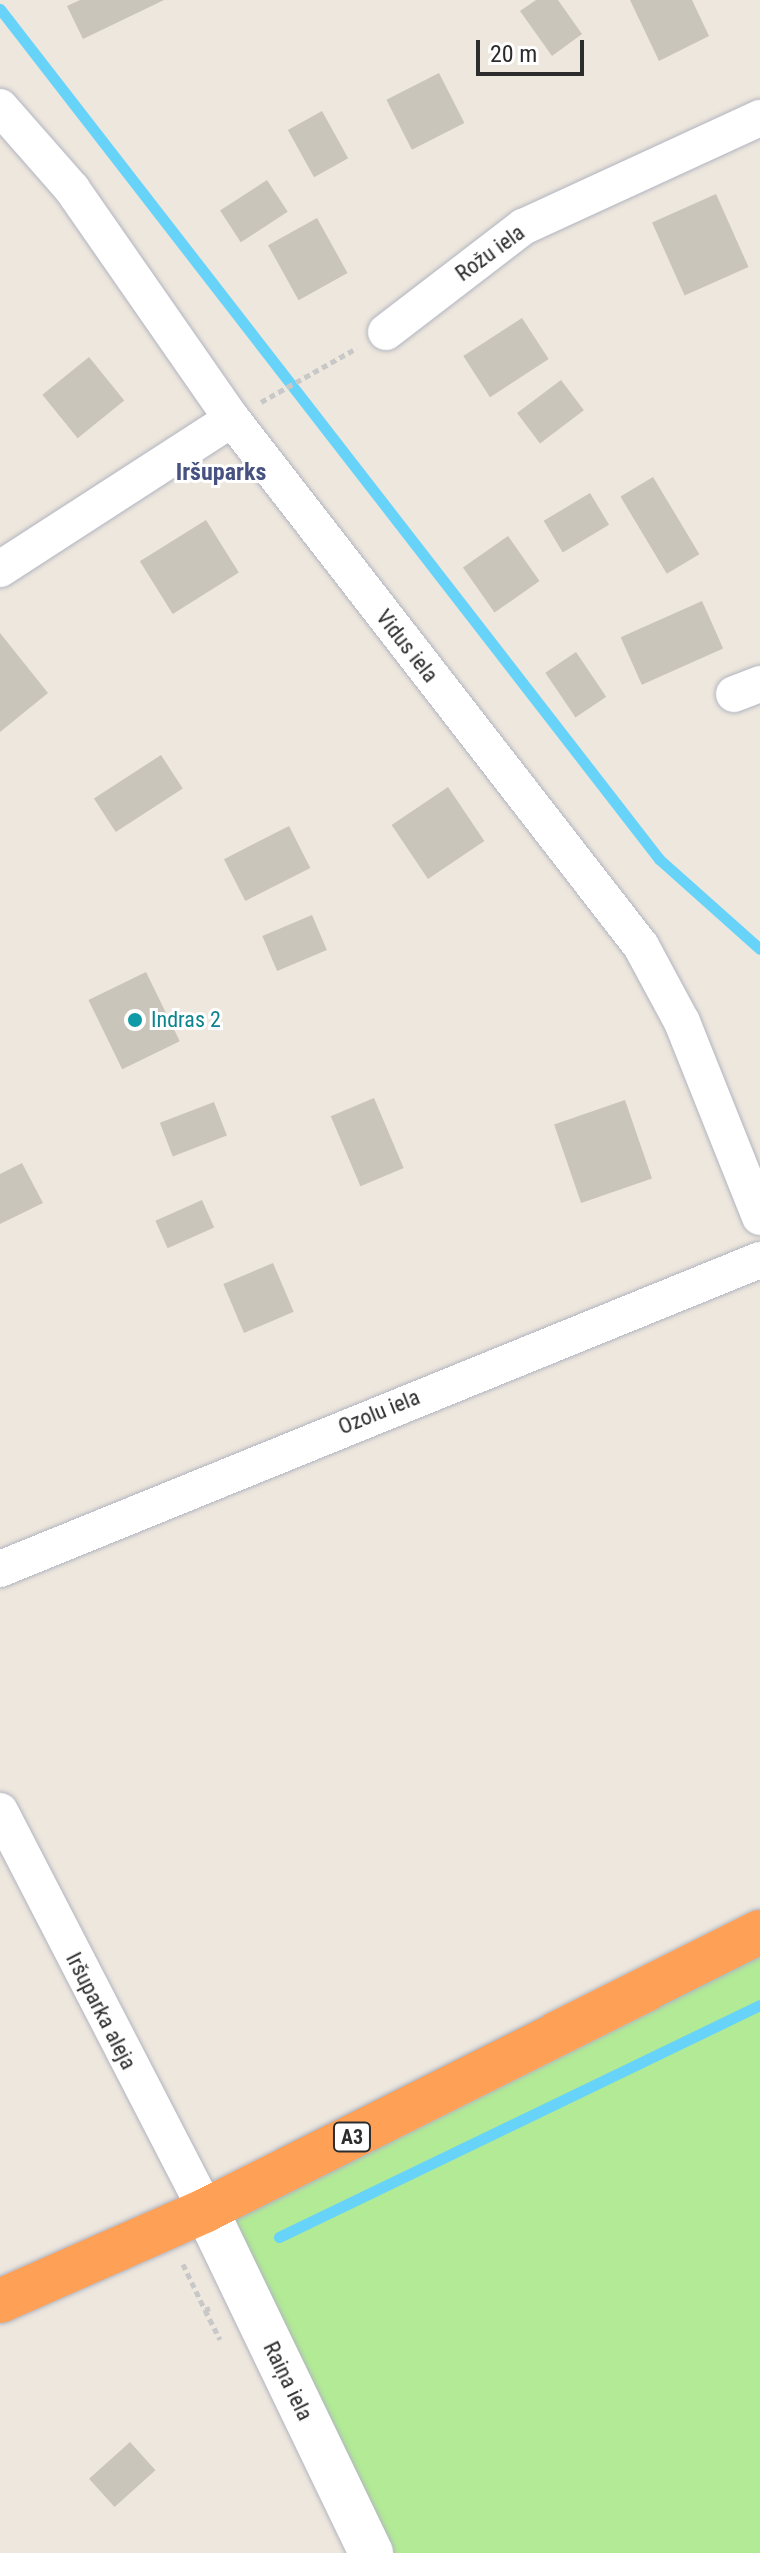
<!DOCTYPE html>
<html>
<head>
<meta charset="utf-8">
<style>
  body { margin:0 }
  #map { position:relative; width:760px; height:2553px; overflow:hidden; background:#eee7dd; font-family:"Roboto Condensed",sans-serif }
  div>[style] { position:absolute }
  [style*='--x'] { left:calc(var(--x)*1px); top:calc(var(--y)*1px); width:calc(var(--w)*1px); rotate:calc(var(--a)*1deg) }
  .green>* { inset:0; background:#b2ea95 }
  .stream>* { height:11px; margin:-5.5px; padding:0 5.5px; transform-origin:5.5px; border-radius:5.5px; background:#67d3f9 }
  .building>* { inset:0; background:#c9c5bb; transform-origin:0 0 }
  .path>* { height:5px; margin-top:-2.5px; transform-origin:0; background:repeating-linear-gradient(90deg,#c8c8c8 0 6px,transparent 0 10px) }
  .roads { filter:drop-shadow(0 0 2px #b1b4c0) drop-shadow(0 0 2px #b1b4c0) }
  .street>* { height:36px; margin:-18px; padding:0 18px; transform-origin:18px; border-radius:18px; background:#fff }
  .secondary>* { height:44px; margin:-22px; padding:0 22px; transform-origin:22px; border-radius:22px; background:#fff }
  .highway>* { height:44px; margin:-22px; padding:0 22px; transform-origin:22px; border-radius:22px; background:#ffa057 }
  .dots>* { width:22px; height:22px; translate:-50% -50%; box-sizing:border-box; border:4px solid #fff; border-radius:50% }
  span { translate:-50% -50%; white-space:nowrap; text-align:center; line-height:1.15; -webkit-text-stroke:6px #fff; paint-order:stroke }
  .shield-label span { padding:2px 6px; background:#fff; border:2px solid; border-radius:6px; -webkit-text-stroke-width:0 }
  .shield-label { font-size:20px; color:#2c2c2c; font-weight:700 }
  .street-label { font-size:22px; color:#2c2c2c }
  .culture-label { font-size:22px; color:#0d838f }
  .left { translate:0 -50%; text-align:left }
  .neighbourhood-label { font-size:24px; color:#475281; font-weight:700 }
  .scale { position:absolute; left:476px; top:40px; width:108px; height:36px; box-sizing:border-box; border:4px solid #2c2c2c; border-top:0; padding-left:10px; font-size:24px; line-height:28px; white-space:nowrap; color:#2c2c2c; -webkit-text-stroke:6px #fff; paint-order:stroke }
</style>
</head>
<body>
<div id="map">
  <div class="green">
    <div style="clip-path:polygon(760px 1932px,760px 2553px,371px 2553px,206px 2210px)"></div>
  </div>
  <div class="stream">
    <div style="--x:0;--y:9;--w:1076;--a:52.21"></div>
    <div style="--x:659;--y:859;--w:135;--a:41.7"></div>
    <div style="--x:279;--y:2237;--w:534;--a:-25.75"></div>
  </div>
  <div class="building">
    <div style="clip-path:polygon(80px 0,164px 0,83px 39px,67px 6px)"></div>
    <div style="clip-path:polygon(536px 0,558px 0,582px 34px,552px 56px,520px 11px)"></div>
    <div style="clip-path:polygon(630px 0,692px 0,709px 36px,659px 61px)"></div>
    <div style="left:439px;top:73px;width:56px;height:59px;rotate:63deg"></div>
    <div style="left:322px;top:111px;width:54px;height:39px;rotate:61deg"></div>
    <div style="left:267px;top:180px;width:38px;height:56px;rotate:57deg"></div>
    <div style="left:716px;top:194px;width:80px;height:70px;rotate:66deg"></div>
    <div style="left:317px;top:218px;width:63px;height:56px;rotate:61deg"></div>
    <div style="left:522px;top:318px;width:49px;height:70px;rotate:57deg"></div>
    <div style="left:89px;top:357px;width:56px;height:60px;rotate:51deg"></div>
    <div style="left:561px;top:380px;width:38px;height:55px;rotate:53deg"></div>
    <div style="left:653px;top:477px;width:90px;height:38px;rotate:59deg"></div>
    <div style="left:590px;top:493px;width:37px;height:54px;rotate:59deg"></div>
    <div style="left:206px;top:520px;width:62px;height:78px;rotate:58deg"></div>
    <div style="left:508px;top:536px;width:55px;height:55px;rotate:55deg"></div>
    <div style="left:702px;top:601px;width:52px;height:89px;rotate:66deg"></div>
    <div style="clip-path:polygon(0 633px,48px 693px,0 732px)"></div>
    <div style="left:576px;top:652px;width:54px;height:37px;rotate:56deg"></div>
    <div style="left:161px;top:755px;width:40px;height:80px;rotate:57deg"></div>
    <div style="left:448px;top:787px;width:65px;height:68px;rotate:56deg"></div>
    <div style="left:289px;top:826px;width:47px;height:73px;rotate:63deg"></div>
    <div style="left:312px;top:915px;width:38px;height:54px;rotate:67deg"></div>
    <div style="left:146px;top:972px;width:77px;height:64px;rotate:64deg"></div>
    <div style="left:374px;top:1098px;width:76px;height:47px;rotate:67deg"></div>
    <div style="left:625px;top:1100px;width:83px;height:75px;rotate:71deg"></div>
    <div style="left:214px;top:1102px;width:36px;height:58px;rotate:69deg"></div>
    <div style="clip-path:polygon(22px 1163px,43px 1203px,0 1224px,0 1174px)"></div>
    <div style="left:202px;top:1200px;width:30px;height:51px;rotate:66deg"></div>
    <div style="left:273px;top:1263px;width:53px;height:54px;rotate:67deg"></div>
    <div style="left:130px;top:2442px;width:38px;height:55px;rotate:48deg"></div>
  </div>
  <div class="path">
    <div style="--x:261;--y:402;--w:110;--a:-29.4"></div>
    <div style="--x:183;--y:2264;--w:51;--a:64.4"></div>
    <div style="--x:210;--y:2308;--w:5;--a:158"></div>
    <div style="--x:205;--y:2310;--w:33;--a:63"></div>
  </div>
  <div class="roads">
    <div class="street">
      <div style="--x:0;--y:107;--w:109;--a:48.7"></div>
      <div style="--x:72;--y:189;--w:280;--a:55.2"></div>
      <div style="--x:232;--y:419;--w:667;--a:52.19"></div>
      <div style="--x:641;--y:946;--w:86;--a:61.7"></div>
      <div style="--x:682;--y:1022;--w:210;--a:68.2"></div>
      <div style="--x:386;--y:332;--w:173;--a:-37.5"></div>
      <div style="--x:523;--y:227;--w:261;--a:-24.7"></div>
      <div style="--x:0;--y:569;--w:276;--a:-32.9"></div>
      <div style="--x:734;--y:694;--w:28;--a:-21"></div>
      <div style="--x:0;--y:1569;--w:820;--a:-22.13"></div>
      <div style="--x:0;--y:1811;--w:449;--a:62.7"></div>
    </div>
    <div class="secondary">
      <div style="--x:206;--y:2210;--w:381;--a:64.3"></div>
    </div>
    <div class="highway">
      <div style="--x:0;--y:2301;--w:225;--a:-23.8"></div>
      <div style="--x:206;--y:2210;--w:620;--a:-26.65"></div>
    </div>
  </div>
  <div class="dots">
    <div style="left:135px;top:1020px;background:#0f9aa8"></div>
  </div>
  <div class="shield-label">
    <span style="left:352px;top:2137px">A3</span>
  </div>
  <div class="street-label">
    <span style="left:490px;top:253px;rotate:-36deg">Rožu iela</span>
    <span style="left:407px;top:646px;rotate:52deg">Vidus iela</span>
    <span style="left:379px;top:1412px;rotate:-22deg">Ozolu iela</span>
    <span style="left:101px;top:2011px;rotate:63deg">Iršuparka aleja</span>
    <span style="left:288px;top:2381px;rotate:64deg">Raiņa iela</span>
  </div>
  <div class="culture-label">
    <span class="left" style="left:151px;top:1020px">Indras 2</span>
  </div>
  <div class="neighbourhood-label">
    <span style="left:221px;top:473px">Iršuparks</span>
  </div>
  <div class="scale">20 m</div>
</div>
</body>
</html>
